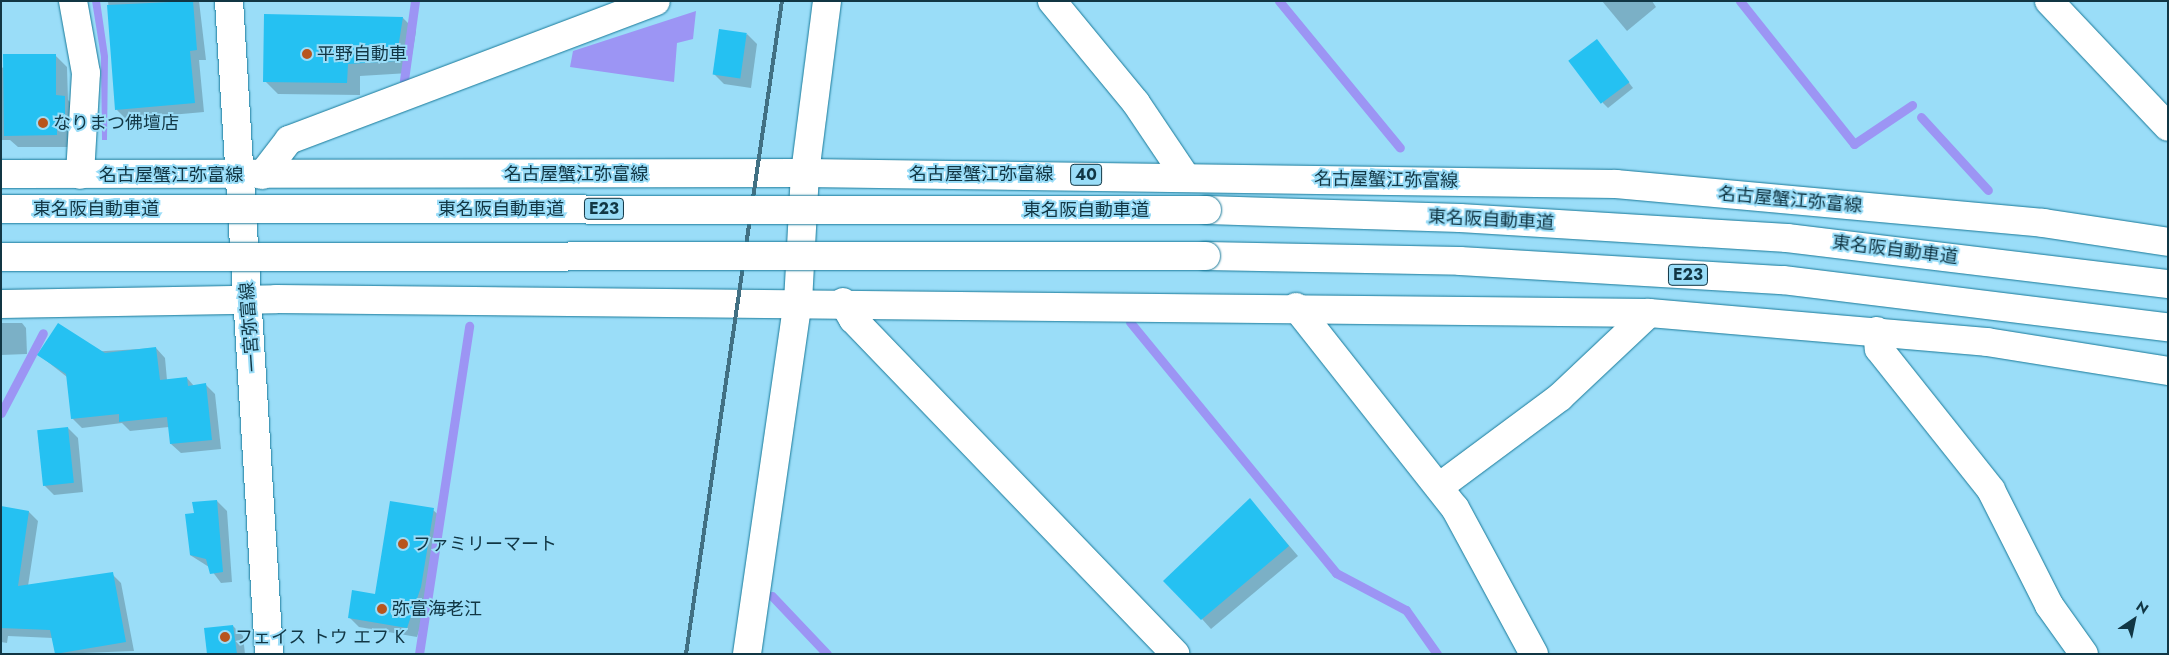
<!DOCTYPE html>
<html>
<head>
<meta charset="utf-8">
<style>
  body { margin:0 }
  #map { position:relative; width:2169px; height:655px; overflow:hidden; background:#9addf8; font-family:Jost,"Noto Sans JP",sans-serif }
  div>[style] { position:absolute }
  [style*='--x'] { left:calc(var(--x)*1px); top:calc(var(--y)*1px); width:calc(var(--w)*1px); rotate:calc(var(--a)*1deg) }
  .water>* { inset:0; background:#9c95f4 }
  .shadow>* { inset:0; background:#0003 }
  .stream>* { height:9px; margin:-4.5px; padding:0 4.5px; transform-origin:4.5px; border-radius:4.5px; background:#9c95f4 }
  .building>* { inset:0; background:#25c1f2; transform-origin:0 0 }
  .roads { filter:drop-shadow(0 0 1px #187999) drop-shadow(0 0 1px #187999) }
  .street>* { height:28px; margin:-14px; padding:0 14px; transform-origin:14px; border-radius:14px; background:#fff }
  .secondary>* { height:28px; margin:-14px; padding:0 14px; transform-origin:14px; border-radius:14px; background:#fff }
  .primary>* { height:28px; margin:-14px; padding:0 14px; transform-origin:14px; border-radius:14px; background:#fff }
  .highway>* { height:28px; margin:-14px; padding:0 14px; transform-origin:14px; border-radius:14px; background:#fff }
  .rail>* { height:4px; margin:-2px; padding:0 2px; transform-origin:2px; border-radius:2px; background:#417083 }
  .bridges { filter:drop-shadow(0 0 1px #187999) drop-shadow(0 0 1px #187999) }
  .highway-bridge>* { height:28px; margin:-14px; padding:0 14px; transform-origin:14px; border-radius:14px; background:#fff }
  .dots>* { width:14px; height:14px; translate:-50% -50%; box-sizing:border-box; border:2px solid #9addf8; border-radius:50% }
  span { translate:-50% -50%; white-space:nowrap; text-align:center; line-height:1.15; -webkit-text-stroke:4px #9addf8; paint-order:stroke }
  .shield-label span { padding:1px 4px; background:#9addf8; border:1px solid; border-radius:4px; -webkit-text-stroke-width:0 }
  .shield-label { font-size:16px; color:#113644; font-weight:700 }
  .poi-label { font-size:18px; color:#113644 }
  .left { translate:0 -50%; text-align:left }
  .street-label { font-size:18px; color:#113644 }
  .frame { position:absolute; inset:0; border:2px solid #113644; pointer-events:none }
  .north { position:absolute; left:2109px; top:595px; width:50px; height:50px; -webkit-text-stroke:4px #9addf8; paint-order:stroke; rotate:34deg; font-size:14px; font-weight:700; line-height:20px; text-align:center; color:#113644 }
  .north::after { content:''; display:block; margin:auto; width:18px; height:22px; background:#113644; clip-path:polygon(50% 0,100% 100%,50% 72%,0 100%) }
</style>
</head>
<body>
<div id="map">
  <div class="water">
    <div style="clip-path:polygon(92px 1px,100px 1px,108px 56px,107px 140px,102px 140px,101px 57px)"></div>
    <div style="clip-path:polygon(696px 11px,693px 39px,677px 43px,674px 82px,570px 67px,573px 51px)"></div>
  </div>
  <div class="shadow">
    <div style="clip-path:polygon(108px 1px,199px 1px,206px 60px,199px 60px,204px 112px,126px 119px,117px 110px)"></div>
    <div style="clip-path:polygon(1602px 1px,1652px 1px,1656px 7px,1627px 31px)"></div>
    <div style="clip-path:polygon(403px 18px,416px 31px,409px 73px,360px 76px,360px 95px,278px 94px,265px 81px)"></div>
    <div style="clip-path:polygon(747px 34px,757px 44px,751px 88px,724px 84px,714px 74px)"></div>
    <div style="clip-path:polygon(1597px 41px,1633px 88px,1608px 108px,1603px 103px)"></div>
    <div style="clip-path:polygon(55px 55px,67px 67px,68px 100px,77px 109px,77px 131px,68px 131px,69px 147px,18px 147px,10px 140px,1px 140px,1px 68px)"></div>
    <div style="clip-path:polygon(1px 323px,22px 323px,26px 328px,27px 354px,1px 355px)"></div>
    <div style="clip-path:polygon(156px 348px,165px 358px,167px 380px,187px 378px,194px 386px,206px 385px,215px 394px,221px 449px,181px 453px,171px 444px,169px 427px,130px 431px,122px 423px,82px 428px,72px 418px,67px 377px,39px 355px)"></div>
    <div style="clip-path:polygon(68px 428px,78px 438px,83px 492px,54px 495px,44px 485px)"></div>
    <div style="clip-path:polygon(1250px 500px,1298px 556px,1211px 629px,1202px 619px)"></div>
    <div style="clip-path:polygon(217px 501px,227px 511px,232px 582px,221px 583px,209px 567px,190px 555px,196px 514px)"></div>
    <div style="clip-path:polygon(1px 508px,29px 512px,38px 521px,28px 586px,112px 574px,121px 583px,134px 651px,57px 654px,53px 638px,8px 636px,7px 643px,1px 642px)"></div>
    <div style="clip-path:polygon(433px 510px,443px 519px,430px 597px,417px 637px,359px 627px,349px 617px,376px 595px)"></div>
    <div style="clip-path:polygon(233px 626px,243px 636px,245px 654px,208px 654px)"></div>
  </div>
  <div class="stream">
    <div style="--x:1279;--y:1;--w:190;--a:50.5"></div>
    <div style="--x:1740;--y:1;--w:183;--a:51.4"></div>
    <div style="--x:1854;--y:144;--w:70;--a:-33.9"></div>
    <div style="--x:404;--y:80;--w:80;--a:-82.1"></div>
    <div style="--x:1921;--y:117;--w:99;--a:47.5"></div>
    <div style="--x:1130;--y:322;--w:325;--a:50.6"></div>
    <div style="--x:1336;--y:573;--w:79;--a:27.9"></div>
    <div style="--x:1406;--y:610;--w:54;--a:54.8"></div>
    <div style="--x:1;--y:413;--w:90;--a:-62.3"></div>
    <div style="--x:772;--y:596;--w:80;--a:46.5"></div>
    <div style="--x:419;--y:654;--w:332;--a:-81.3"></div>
  </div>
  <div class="building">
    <div style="clip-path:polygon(193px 1px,197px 50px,190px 51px,195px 103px,115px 110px,107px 5px)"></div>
    <div style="clip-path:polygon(264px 14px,403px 17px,396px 61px,348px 64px,347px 83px,263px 82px)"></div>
    <div style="left:719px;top:29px;width:28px;height:46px;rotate:8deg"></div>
    <div style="left:1597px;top:39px;width:54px;height:36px;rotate:53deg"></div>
    <div style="clip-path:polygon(3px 54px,56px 54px,56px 95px,65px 96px,65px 120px,57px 120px,57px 135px,4px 136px)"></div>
    <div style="clip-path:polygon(58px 323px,105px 353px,156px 347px,160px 380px,187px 377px,188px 386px,206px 383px,212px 440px,170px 444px,167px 417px,119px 422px,119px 414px,71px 419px,66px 374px,37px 355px)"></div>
    <div style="left:68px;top:427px;width:56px;height:31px;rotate:84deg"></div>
    <div style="clip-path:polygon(1250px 498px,1289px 546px,1201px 620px,1163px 581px)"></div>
    <div style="clip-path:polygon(217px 500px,223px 572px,210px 574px,206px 559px,190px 555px,185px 514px,194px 513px,192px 502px)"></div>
    <div style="clip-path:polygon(390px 501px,434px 508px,421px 587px,407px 628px,348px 618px,352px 590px,375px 594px)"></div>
    <div style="clip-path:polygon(1px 506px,29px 511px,18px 586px,113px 572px,126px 642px,55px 654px,50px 630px,1px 628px)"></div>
    <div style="clip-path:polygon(233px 625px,237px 654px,207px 654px,204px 628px)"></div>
  </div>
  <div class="roads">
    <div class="street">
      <div style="--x:73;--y:1;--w:73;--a:79.8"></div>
      <div style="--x:86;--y:73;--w:102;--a:93.4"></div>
      <div style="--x:1052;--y:1;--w:132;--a:50.5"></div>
      <div style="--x:1136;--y:103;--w:88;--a:56.1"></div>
      <div style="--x:2049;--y:1;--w:173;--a:46.6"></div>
      <div style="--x:262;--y:175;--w:44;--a:-52.4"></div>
      <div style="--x:289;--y:140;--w:392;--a:-20.7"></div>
      <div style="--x:843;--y:302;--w:20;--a:60"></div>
      <div style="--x:853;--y:319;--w:465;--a:46.1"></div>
      <div style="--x:1;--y:304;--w:275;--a:-1"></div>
      <div style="--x:276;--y:299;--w:1373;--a:0.58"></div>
      <div style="--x:1649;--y:313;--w:339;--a:4.9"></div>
      <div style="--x:1987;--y:342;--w:183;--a:9.1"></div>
      <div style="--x:1296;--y:307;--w:256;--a:51.7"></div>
      <div style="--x:1455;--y:508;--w:166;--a:61.6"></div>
      <div style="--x:1877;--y:331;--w:18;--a:84"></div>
      <div style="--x:1879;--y:349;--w:180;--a:51.5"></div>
      <div style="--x:1991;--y:490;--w:129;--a:63.2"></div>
      <div style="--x:2049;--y:605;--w:60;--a:54.5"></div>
      <div style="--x:1439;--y:487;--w:151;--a:-36.6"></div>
      <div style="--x:1560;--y:397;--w:122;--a:-43.3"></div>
      <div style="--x:747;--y:654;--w:356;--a:-81.8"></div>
      <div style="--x:798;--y:302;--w:129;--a:-86.9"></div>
      <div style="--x:805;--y:173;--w:173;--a:-82.7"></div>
    </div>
    <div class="secondary">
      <div style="--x:229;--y:1;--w:654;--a:86.49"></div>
    </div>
    <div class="primary">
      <div style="--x:1;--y:174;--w:804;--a:-0.07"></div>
      <div style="--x:805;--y:173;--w:811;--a:0.78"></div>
      <div style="--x:1616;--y:184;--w:429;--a:5.2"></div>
      <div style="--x:2043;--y:223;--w:126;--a:8.6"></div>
    </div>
    <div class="highway">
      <div style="--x:1207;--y:210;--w:253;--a:1.8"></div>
      <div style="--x:1460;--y:218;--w:328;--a:3.5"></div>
      <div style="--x:1787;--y:238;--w:384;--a:6.9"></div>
      <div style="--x:1206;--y:256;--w:254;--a:1.1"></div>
      <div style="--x:1460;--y:261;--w:324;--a:3.4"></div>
      <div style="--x:1783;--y:280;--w:388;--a:7"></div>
    </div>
  </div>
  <div class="rail">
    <div style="--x:686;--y:654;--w:660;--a:-81.64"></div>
  </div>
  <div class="bridges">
    <div class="highway-bridge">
      <div style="--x:1;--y:209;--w:1206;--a:0.05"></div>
      <div style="--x:1;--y:257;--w:1205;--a:-0.05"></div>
    </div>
  </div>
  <div class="dots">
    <div style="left:307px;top:54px;background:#b8551d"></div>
    <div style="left:43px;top:123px;background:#b8551d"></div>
    <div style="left:403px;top:544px;background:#b8551d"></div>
    <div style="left:382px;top:609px;background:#b8551d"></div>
    <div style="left:225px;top:637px;background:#b8551d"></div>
  </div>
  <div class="shield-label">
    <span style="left:1086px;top:175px">40</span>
    <span style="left:604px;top:209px">E23</span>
    <span style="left:1688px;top:275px">E23</span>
  </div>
  <div class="poi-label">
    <span class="left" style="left:317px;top:54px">平野自動車</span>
    <span class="left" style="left:53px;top:123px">なりまつ佛壇店</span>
    <span class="left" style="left:413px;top:544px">ファミリーマート</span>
    <span class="left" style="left:392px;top:609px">弥富海老江</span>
    <span class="left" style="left:235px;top:637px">フェイス トウ エフ K</span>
  </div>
  <div class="street-label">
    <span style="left:576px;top:174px">名古屋蟹江弥富線</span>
    <span style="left:981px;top:174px">名古屋蟹江弥富線</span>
    <span style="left:171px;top:175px">名古屋蟹江弥富線</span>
    <span style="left:1386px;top:180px;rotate:1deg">名古屋蟹江弥富線</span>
    <span style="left:1790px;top:200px;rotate:5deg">名古屋蟹江弥富線</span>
    <span style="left:96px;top:209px">東名阪自動車道</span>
    <span style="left:501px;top:209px">東名阪自動車道</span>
    <span style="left:1086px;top:210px">東名阪自動車道</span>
    <span style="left:1491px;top:220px;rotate:3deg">東名阪自動車道</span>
    <span style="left:1895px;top:250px;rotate:7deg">東名阪自動車道</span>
    <span style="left:250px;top:327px;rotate:-94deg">一宮弥富線</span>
  </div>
  <div class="frame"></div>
  <div class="north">N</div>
</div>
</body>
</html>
